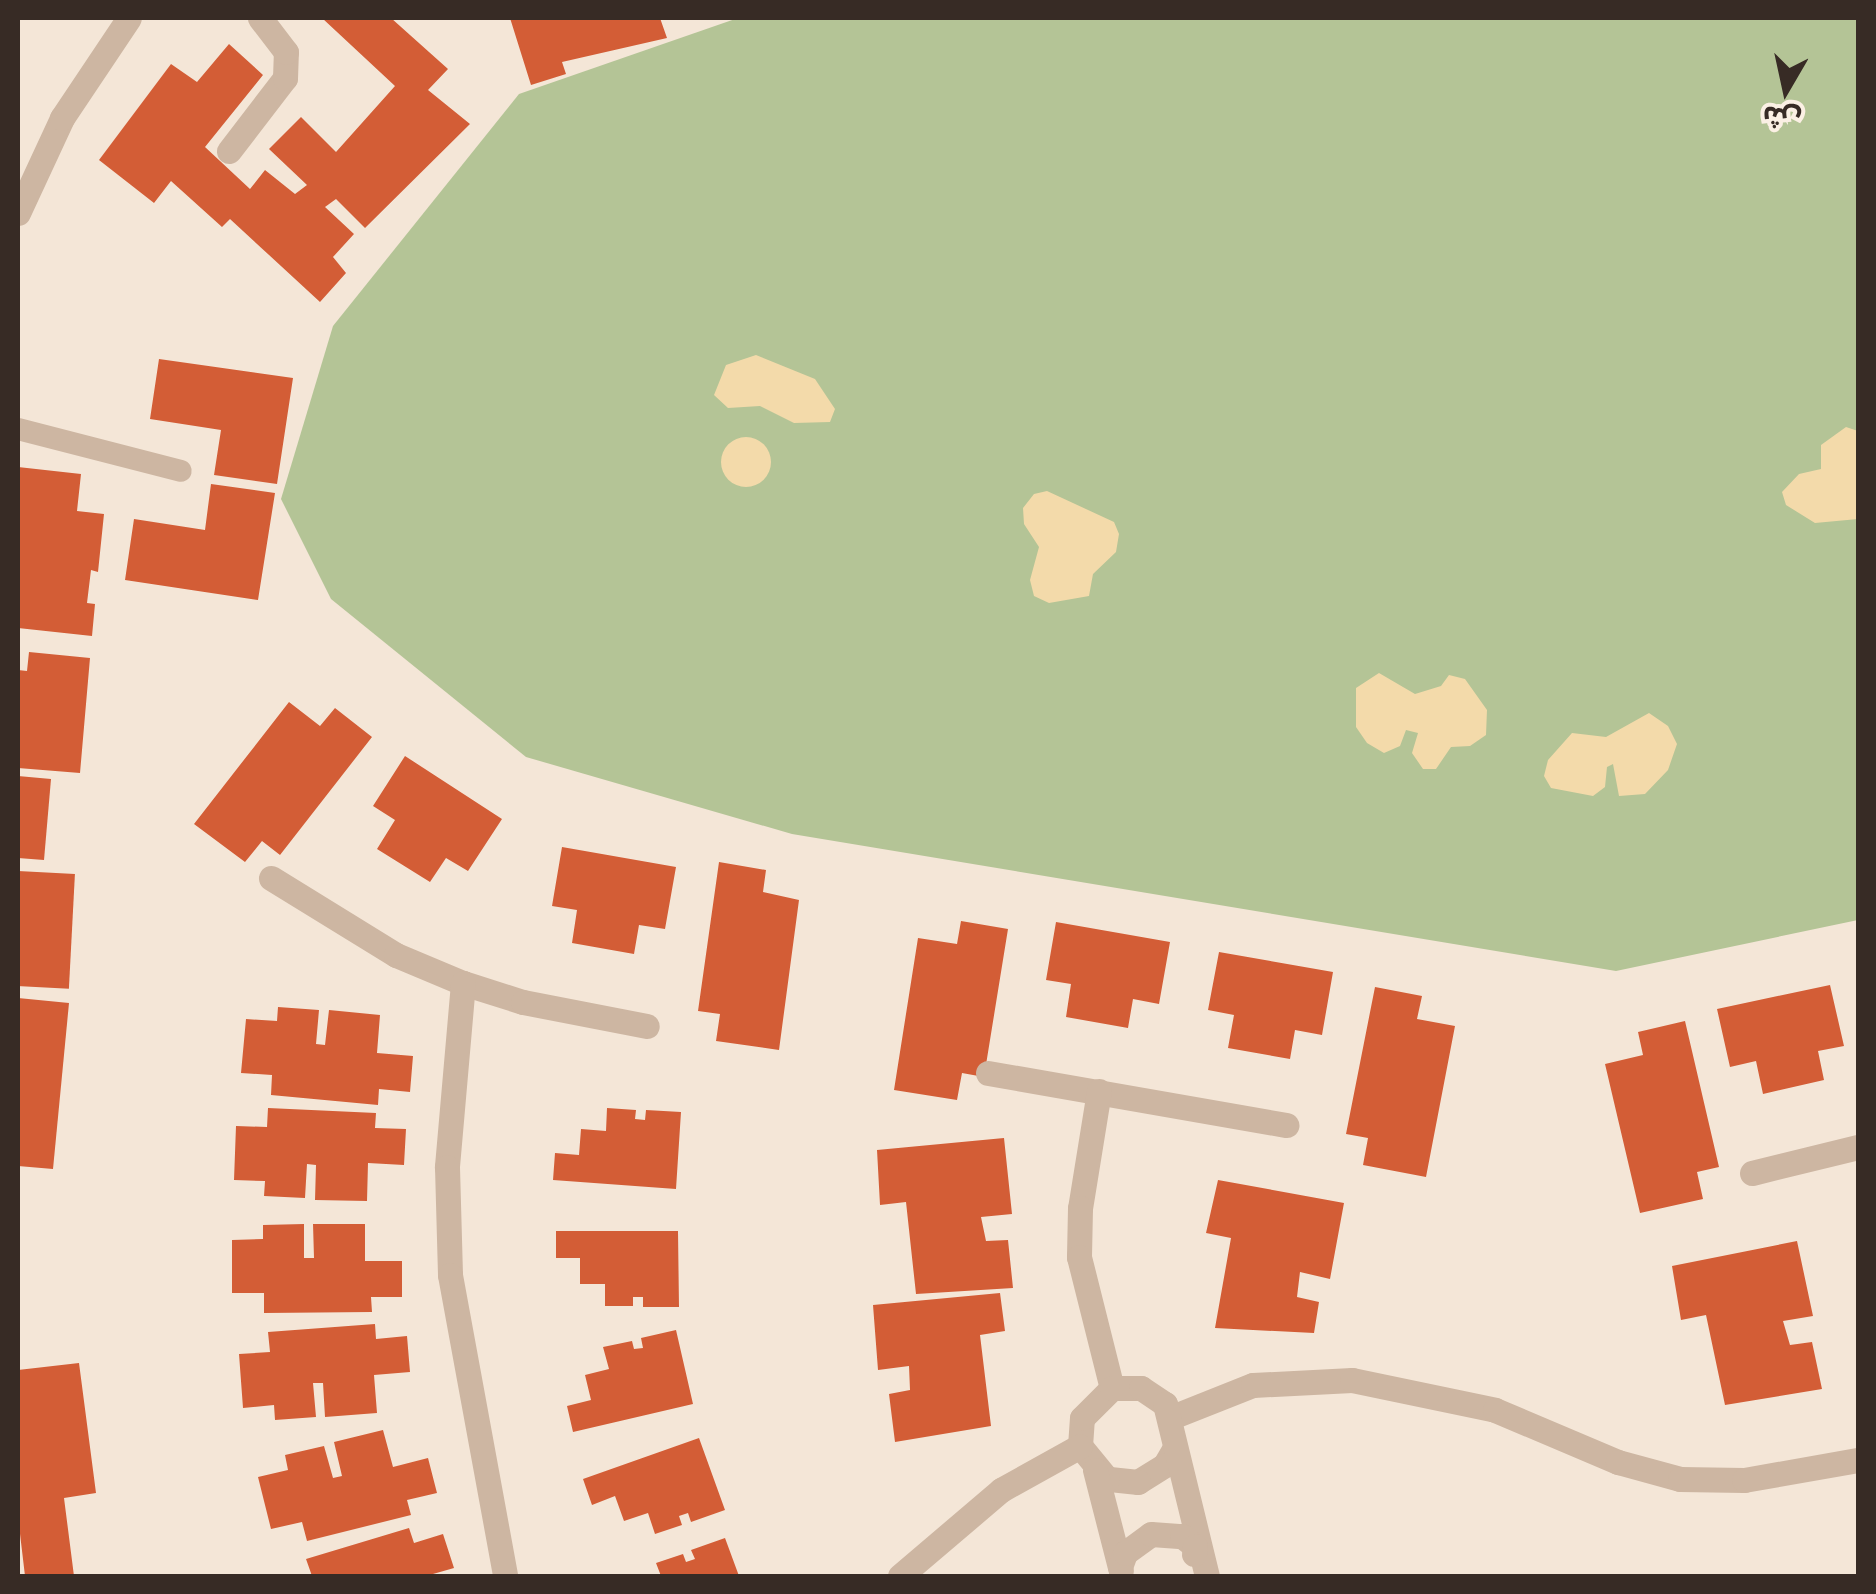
<!DOCTYPE html>
<html>
<head>
<meta charset="utf-8">
<style>
  body { margin:0 }
  #map { position:relative; width:1876px; height:1594px; overflow:hidden; background:#f4e6d7; font-family:"Exo 2","Noto Sans Arabic",sans-serif }
  div>[style] { position:absolute }
  [style*='--x'] { left:calc(var(--x)*1px); top:calc(var(--y)*1px); width:calc(var(--w)*1px); rotate:calc(var(--a)*1deg) }
  .green>* { inset:0; background:#b4c496 }
  .sand>* { inset:0; background:#f3daaa }
  .round { border-radius:50% }
  .building>* { inset:0; background:#d35d36; transform-origin:0 0 }
  .lane>* { height:22px; margin:-11px; padding:0 11px; transform-origin:11px; border-radius:11px; background:#cdb6a2 }
  .street>* { height:25px; margin:-12.5px; padding:0 12.5px; transform-origin:12.5px; border-radius:12.5px; background:#cdb6a2 }
  span { translate:-50% -50%; white-space:nowrap; text-align:center; line-height:1.15; -webkit-text-stroke:9px #fbf0e4; paint-order:stroke }
  .frame { position:absolute; inset:0; border:20px solid #372b25; pointer-events:none }
  .north { position:absolute; left:1736px; top:40px; width:100px; height:100px; -webkit-text-stroke:8px #fbf0e4; paint-order:stroke; rotate:189deg; font-size:28px; font-weight:700; line-height:40px; text-align:center; color:#372b25 }
  .north::after { content:''; display:block; margin:auto; width:35px; height:45px; background:#372b25; clip-path:polygon(50% 0,100% 100%,50% 72%,0 100%) }
</style>
</head>
<body>
<div id="map">
  <div class="green">
    <div style="clip-path:polygon(738px 18px,1858px 18px,1858px 920px,1616px 971px,792px 834px,526px 757px,331px 599px,281px 499px,333px 326px,519px 94px)"></div>
  </div>
  <div class="sand">
    <div style="clip-path:polygon(756px 355px,815px 379px,835px 409px,830px 422px,794px 423px,760px 406px,728px 408px,714px 395px,726px 365px)"></div>
    <div style="clip-path:polygon(1846px 427px,1858px 431px,1858px 519px,1815px 523px,1786px 505px,1782px 492px,1799px 474px,1821px 469px,1821px 445px)"></div>
    <div class="round" style="left:721px;top:437px;width:50px;height:50px"></div>
    <div style="clip-path:polygon(1047px 491px,1114px 522px,1119px 534px,1116px 552px,1093px 574px,1089px 596px,1049px 603px,1034px 596px,1030px 580px,1039px 547px,1024px 524px,1023px 508px,1034px 494px)"></div>
    <div style="clip-path:polygon(1379px 673px,1415px 694px,1441px 686px,1449px 675px,1465px 679px,1487px 710px,1486px 735px,1470px 746px,1451px 747px,1436px 769px,1423px 769px,1412px 753px,1418px 733px,1406px 730px,1400px 746px,1384px 753px,1367px 743px,1356px 727px,1356px 688px)"></div>
    <div style="clip-path:polygon(1649px 713px,1668px 726px,1677px 744px,1668px 770px,1645px 794px,1619px 796px,1613px 764px,1607px 767px,1605px 787px,1593px 796px,1551px 788px,1544px 776px,1548px 760px,1572px 733px,1606px 737px)"></div>
  </div>
  <div class="building">
    <div style="clip-path:polygon(322px 18px,391px 18px,448px 69px,428px 90px,470px 124px,365px 228px,336px 199px,325px 207px,354px 234px,333px 257px,346px 273px,320px 302px,230px 219px,222px 227px,171px 181px,154px 203px,99px 160px,171px 64px,197px 82px,229px 44px,263px 75px,205px 147px,250px 189px,265px 170px,295px 194px,307px 185px,269px 149px,301px 117px,336px 152px,395px 86px)"></div>
    <div style="clip-path:polygon(510px 18px,660px 18px,667px 38px,562px 62px,566px 74px,531px 85px)"></div>
    <div style="clip-path:polygon(159px 359px,293px 378px,277px 484px,214px 475px,221px 430px,150px 419px)"></div>
    <div style="clip-path:polygon(18px 467px,81px 474px,77px 511px,104px 514px,98px 572px,91px 570px,87px 603px,95px 604px,92px 636px,18px 628px)"></div>
    <div style="clip-path:polygon(211px 484px,275px 493px,258px 600px,125px 580px,134px 519px,205px 530px)"></div>
    <div style="clip-path:polygon(29px 652px,90px 658px,80px 773px,18px 768px,18px 670px,27px 671px)"></div>
    <div style="clip-path:polygon(289px 702px,320px 726px,335px 708px,372px 737px,280px 855px,262px 841px,245px 862px,194px 824px)"></div>
    <div style="clip-path:polygon(405px 756px,502px 819px,468px 871px,446px 858px,430px 882px,377px 849px,395px 820px,373px 806px)"></div>
    <div style="clip-path:polygon(18px 776px,51px 779px,44px 860px,18px 858px)"></div>
    <div style="clip-path:polygon(562px 847px,676px 867px,665px 929px,639px 925px,634px 954px,572px 943px,577px 910px,552px 906px)"></div>
    <div style="clip-path:polygon(719px 862px,766px 870px,763px 892px,799px 900px,779px 1050px,716px 1041px,720px 1014px,698px 1011px)"></div>
    <div style="left:18px;top:871px;width:57px;height:115px;rotate:3deg"></div>
    <div style="clip-path:polygon(961px 921px,1008px 929px,984px 1077px,962px 1073px,957px 1100px,894px 1090px,918px 938px,957px 944px)"></div>
    <div style="clip-path:polygon(1056px 922px,1170px 942px,1159px 1004px,1133px 999px,1128px 1028px,1066px 1017px,1071px 984px,1046px 980px)"></div>
    <div style="clip-path:polygon(1219px 952px,1333px 972px,1322px 1035px,1295px 1030px,1290px 1059px,1228px 1048px,1234px 1015px,1208px 1010px)"></div>
    <div style="clip-path:polygon(1830px 985px,1844px 1046px,1818px 1051px,1824px 1080px,1763px 1094px,1756px 1061px,1730px 1067px,1717px 1009px)"></div>
    <div style="clip-path:polygon(1375px 987px,1422px 996px,1417px 1019px,1455px 1026px,1426px 1177px,1363px 1165px,1368px 1138px,1346px 1134px)"></div>
    <div style="clip-path:polygon(18px 998px,69px 1003px,53px 1169px,18px 1166px)"></div>
    <div style="clip-path:polygon(278px 1007px,319px 1010px,316px 1044px,325px 1045px,329px 1010px,380px 1015px,377px 1053px,413px 1056px,410px 1092px,379px 1089px,378px 1105px,271px 1095px,272px 1075px,241px 1073px,246px 1019px,277px 1021px)"></div>
    <div style="clip-path:polygon(1685px 1021px,1719px 1167px,1697px 1172px,1703px 1199px,1640px 1213px,1605px 1064px,1643px 1055px,1638px 1032px)"></div>
    <div style="clip-path:polygon(268px 1108px,376px 1113px,375px 1128px,406px 1129px,404px 1165px,368px 1163px,367px 1201px,315px 1200px,316px 1165px,307px 1164px,305px 1198px,264px 1196px,265px 1181px,234px 1180px,236px 1126px,267px 1127px)"></div>
    <div style="clip-path:polygon(607px 1108px,636px 1110px,635px 1119px,645px 1120px,646px 1110px,681px 1112px,676px 1189px,553px 1180px,555px 1153px,579px 1155px,581px 1129px,606px 1131px)"></div>
    <div style="clip-path:polygon(1004px 1138px,1012px 1214px,981px 1217px,986px 1241px,1008px 1240px,1013px 1288px,916px 1294px,906px 1202px,880px 1205px,877px 1150px)"></div>
    <div style="clip-path:polygon(1218px 1180px,1344px 1203px,1330px 1279px,1300px 1272px,1297px 1297px,1319px 1302px,1314px 1333px,1215px 1328px,1231px 1238px,1206px 1233px)"></div>
    <div style="clip-path:polygon(304px 1224px,304px 1258px,314px 1258px,313px 1224px,365px 1224px,365px 1261px,402px 1261px,402px 1297px,371px 1297px,372px 1312px,264px 1313px,264px 1293px,232px 1293px,232px 1240px,263px 1239px,263px 1225px)"></div>
    <div style="clip-path:polygon(556px 1231px,678px 1231px,679px 1307px,643px 1307px,643px 1297px,633px 1297px,633px 1306px,605px 1306px,605px 1284px,580px 1284px,580px 1258px,556px 1258px)"></div>
    <div style="clip-path:polygon(1797px 1241px,1813px 1316px,1783px 1321px,1790px 1345px,1812px 1342px,1822px 1389px,1725px 1405px,1706px 1315px,1681px 1320px,1672px 1266px)"></div>
    <div style="clip-path:polygon(1000px 1293px,1005px 1331px,980px 1335px,991px 1426px,895px 1442px,889px 1394px,910px 1390px,909px 1366px,878px 1370px,873px 1305px)"></div>
    <div style="clip-path:polygon(375px 1324px,376px 1339px,407px 1336px,410px 1372px,374px 1375px,377px 1413px,325px 1417px,323px 1383px,313px 1383px,316px 1417px,275px 1420px,274px 1405px,243px 1408px,239px 1354px,270px 1352px,268px 1332px)"></div>
    <div style="clip-path:polygon(676px 1330px,693px 1404px,573px 1432px,567px 1406px,591px 1400px,585px 1375px,609px 1369px,603px 1347px,632px 1341px,634px 1349px,643px 1348px,641px 1338px)"></div>
    <div style="clip-path:polygon(79px 1363px,96px 1493px,64px 1498px,74px 1576px,25px 1576px,18px 1517px,18px 1370px)"></div>
    <div style="clip-path:polygon(383px 1430px,393px 1467px,428px 1458px,437px 1493px,407px 1500px,411px 1515px,307px 1541px,302px 1522px,271px 1529px,258px 1477px,288px 1470px,285px 1455px,324px 1446px,333px 1478px,342px 1476px,334px 1442px)"></div>
    <div style="clip-path:polygon(699px 1438px,725px 1510px,691px 1522px,688px 1513px,679px 1516px,682px 1525px,655px 1534px,648px 1513px,624px 1521px,615px 1496px,592px 1505px,583px 1479px)"></div>
    <div style="clip-path:polygon(409px 1528px,414px 1543px,443px 1534px,454px 1568px,426px 1576px,312px 1576px,306px 1559px)"></div>
    <div style="clip-path:polygon(725px 1538px,739px 1576px,661px 1576px,656px 1563px,683px 1554px,686px 1562px,695px 1559px,691px 1550px)"></div>
  </div>
  <div class="lane">
    <div style="--x:18;--y:429;--w:168;--a:14.4"></div>
  </div>
  <div class="street">
    <div style="--x:229;--y:151;--w:92;--a:-52.5"></div>
    <div style="--x:285;--y:78;--w:26;--a:-88"></div>
    <div style="--x:286;--y:52;--w:43;--a:-127.4"></div>
    <div style="--x:18;--y:213;--w:105;--a:-65.1"></div>
    <div style="--x:62;--y:118;--w:120;--a:-56.2"></div>
    <div style="--x:271;--y:878;--w:147;--a:31.6"></div>
    <div style="--x:396;--y:955;--w:73;--a:22.7"></div>
    <div style="--x:463;--y:983;--w:63;--a:17.6"></div>
    <div style="--x:523;--y:1002;--w:126;--a:11"></div>
    <div style="--x:463;--y:983;--w:185;--a:95"></div>
    <div style="--x:447;--y:1167;--w:108;--a:88.4"></div>
    <div style="--x:450;--y:1275;--w:306;--a:79.6"></div>
    <div style="--x:988;--y:1073;--w:303;--a:9.9"></div>
    <div style="--x:1099;--y:1091;--w:119;--a:99.2"></div>
    <div style="--x:1080;--y:1208;--w:49;--a:91.2"></div>
    <div style="--x:1079;--y:1257;--w:135;--a:75.9"></div>
    <div style="--x:1752;--y:1173;--w:109;--a:-13.8"></div>
    <div style="--x:1172;--y:1417;--w:87;--a:-21.6"></div>
    <div style="--x:1253;--y:1385;--w:99;--a:-2.9"></div>
    <div style="--x:1352;--y:1380;--w:146;--a:11.8"></div>
    <div style="--x:1495;--y:1410;--w:134;--a:22.9"></div>
    <div style="--x:1618;--y:1462;--w:64;--a:15.3"></div>
    <div style="--x:1680;--y:1479;--w:64;--a:0.9"></div>
    <div style="--x:1744;--y:1480;--w:116;--a:-10"></div>
    <div style="--x:1173;--y:1451;--w:16;--a:120"></div>
    <div style="--x:1165;--y:1465;--w:32;--a:148"></div>
    <div style="--x:1138;--y:1482;--w:31;--a:-174"></div>
    <div style="--x:1107;--y:1479;--w:43;--a:-129.3"></div>
    <div style="--x:1080;--y:1446;--w:28;--a:-86"></div>
    <div style="--x:1082;--y:1418;--w:42;--a:-45"></div>
    <div style="--x:1112;--y:1388;--w:29;--a:0"></div>
    <div style="--x:1141;--y:1388;--w:29;--a:34"></div>
    <div style="--x:1165;--y:1404;--w:177;--a:76.3"></div>
    <div style="--x:1095;--y:1470;--w:104;--a:75.6"></div>
    <div style="--x:1120;--y:1567;--w:15;--a:-70"></div>
    <div style="--x:1125;--y:1553;--w:32;--a:-36"></div>
    <div style="--x:1151;--y:1534;--w:31;--a:4"></div>
    <div style="--x:1182;--y:1536;--w:16;--a:38"></div>
    <div style="--x:1195;--y:1546;--w:8;--a:97"></div>
    <div style="--x:900;--y:1576;--w:133;--a:-40.4"></div>
    <div style="--x:1001;--y:1490;--w:90;--a:-29.1"></div>
  </div>
  <div class="frame"></div>
  <div class="north">ش</div>
</div>
</body>
</html>
